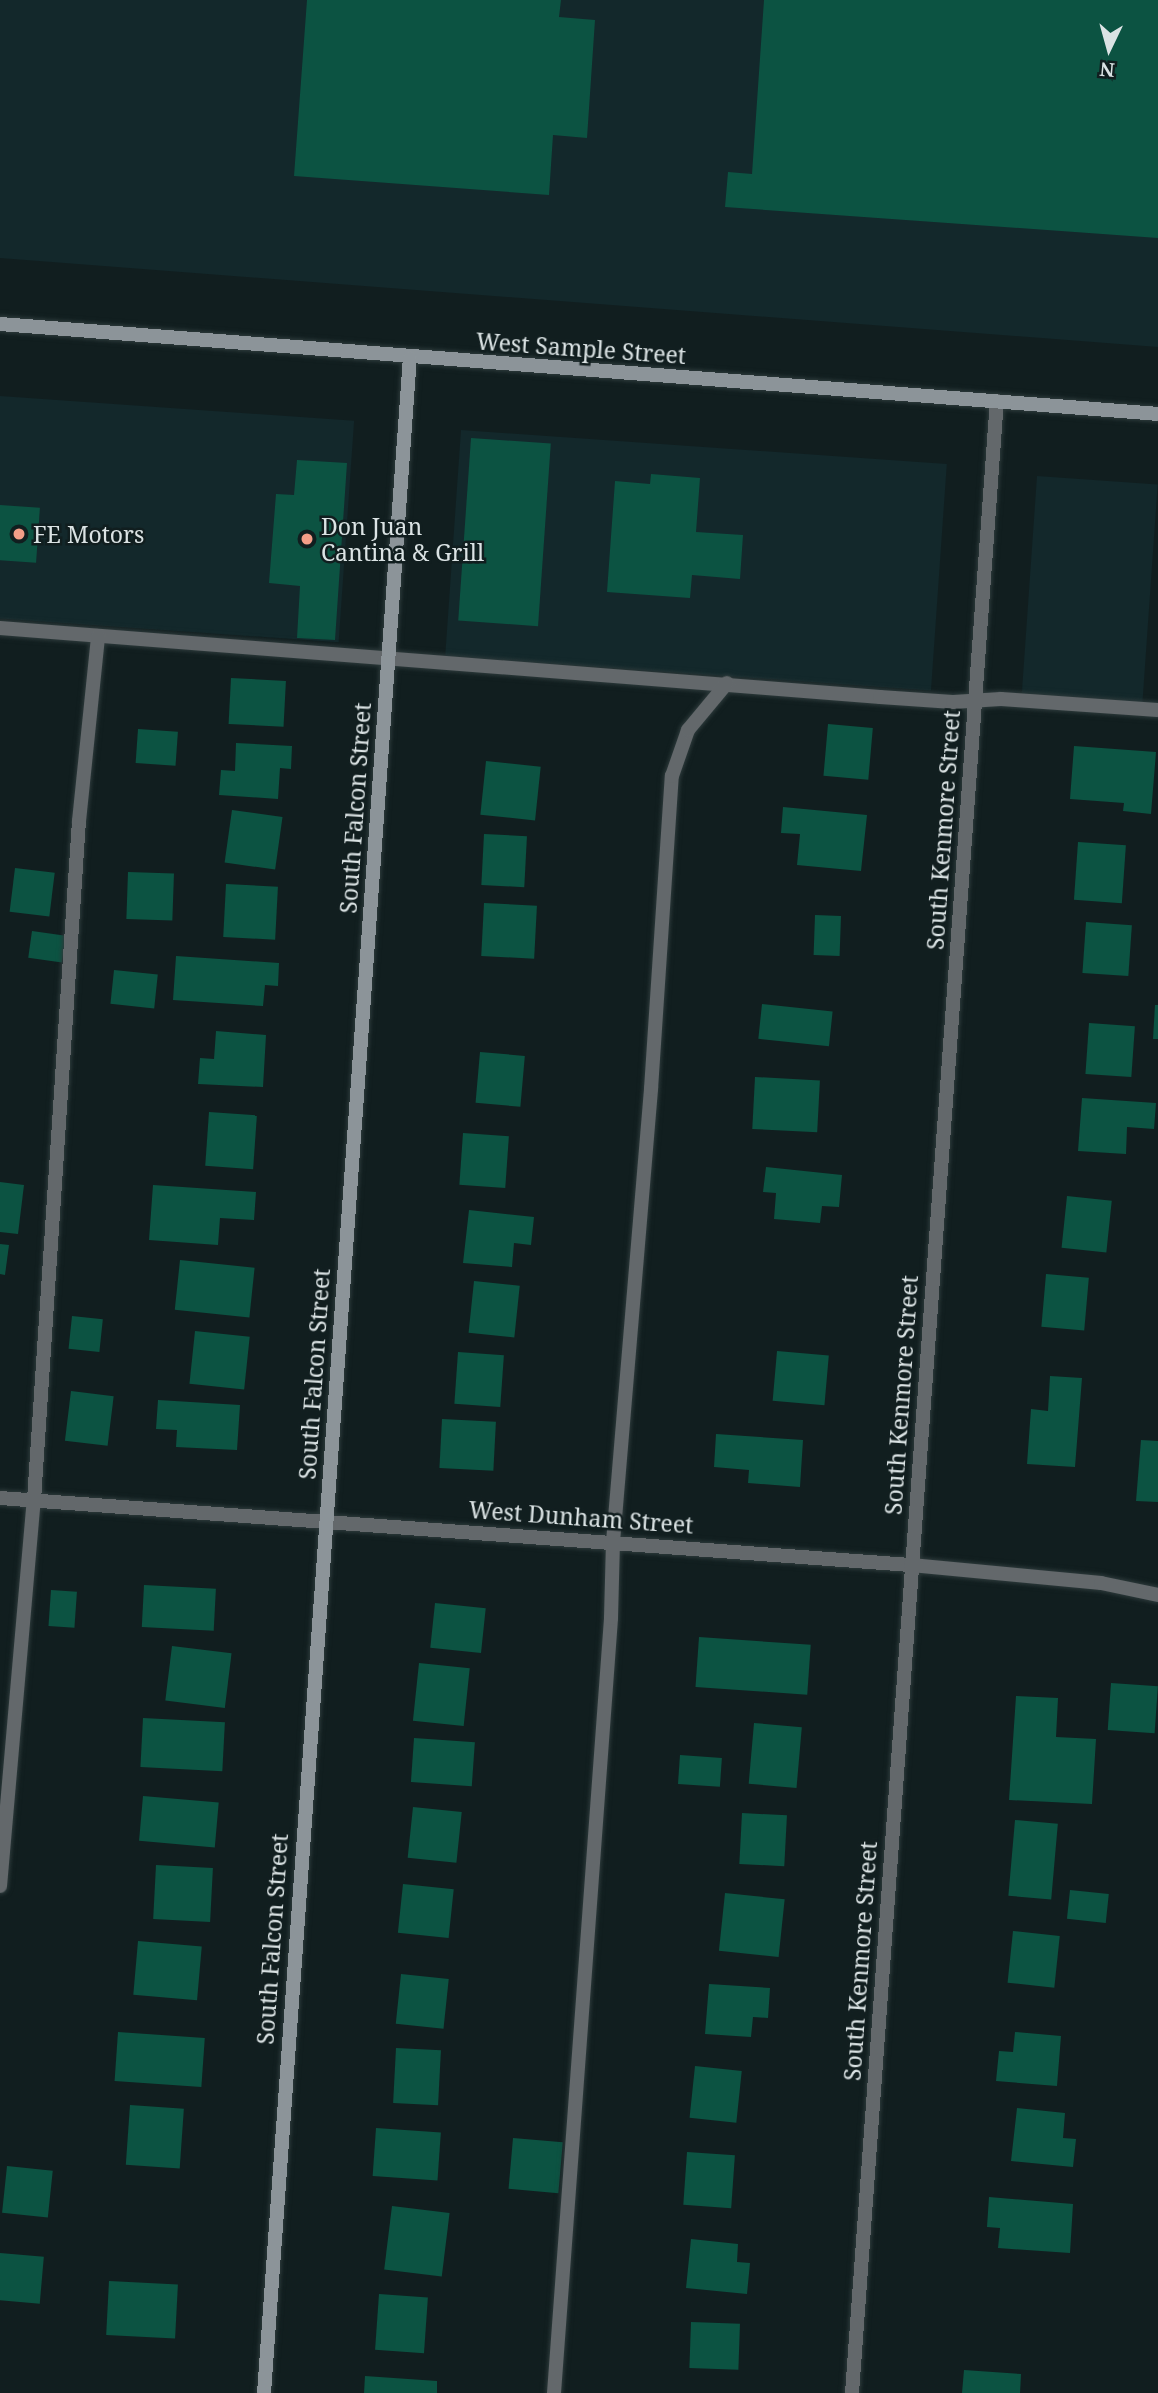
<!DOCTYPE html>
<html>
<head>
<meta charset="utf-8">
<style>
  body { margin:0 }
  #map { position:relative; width:1158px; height:2393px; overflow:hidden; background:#111e1f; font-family:"Noto Serif",serif }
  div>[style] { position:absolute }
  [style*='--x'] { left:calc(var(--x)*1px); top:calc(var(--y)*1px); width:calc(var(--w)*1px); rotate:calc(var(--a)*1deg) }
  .built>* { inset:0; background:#13282b; transform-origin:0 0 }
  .building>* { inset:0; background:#0c5342; transform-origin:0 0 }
  .roads { filter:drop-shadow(0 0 2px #2d3a3b) drop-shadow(0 0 2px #2d3a3b) }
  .lane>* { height:14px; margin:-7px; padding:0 7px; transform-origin:7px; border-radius:7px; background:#63686b }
  .street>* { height:14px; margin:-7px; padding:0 7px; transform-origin:7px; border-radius:7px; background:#63686b }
  .secondary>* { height:14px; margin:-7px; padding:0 7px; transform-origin:7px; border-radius:7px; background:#8c9499 }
  .dots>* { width:19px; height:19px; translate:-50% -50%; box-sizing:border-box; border:4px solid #111e1f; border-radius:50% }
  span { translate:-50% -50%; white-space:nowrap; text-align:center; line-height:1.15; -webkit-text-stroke:5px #111e1f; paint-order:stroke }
  .street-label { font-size:23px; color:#dbe3e4 }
  .poi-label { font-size:23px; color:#dbe3e4 }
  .left { translate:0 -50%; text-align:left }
  .north { position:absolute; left:1074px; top:14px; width:70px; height:70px; -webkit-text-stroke:5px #111e1f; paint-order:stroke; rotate:185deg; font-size:19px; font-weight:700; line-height:28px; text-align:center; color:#dbe3e4 }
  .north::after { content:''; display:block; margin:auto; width:24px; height:32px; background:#dbe3e4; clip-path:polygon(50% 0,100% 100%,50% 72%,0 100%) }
</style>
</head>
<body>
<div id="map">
  <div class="built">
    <div style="clip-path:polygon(0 0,1158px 0,1158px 347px,0 258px)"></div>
    <div style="left:0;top:396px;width:355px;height:222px;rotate:4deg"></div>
    <div style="left:461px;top:430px;width:487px;height:227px;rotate:4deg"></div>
    <div style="left:1037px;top:476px;width:121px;height:219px;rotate:4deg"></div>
  </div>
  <div class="building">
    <div style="clip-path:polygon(307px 0,561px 0,559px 17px,595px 20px,587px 138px,553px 135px,549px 195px,294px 176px)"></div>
    <div style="clip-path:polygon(764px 0,1158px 0,1158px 238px,725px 207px,728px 172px,752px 174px)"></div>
    <div style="left:471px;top:438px;width:80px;height:183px;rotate:4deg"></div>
    <div style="clip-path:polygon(297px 460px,347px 463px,335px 640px,297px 638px,300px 586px,269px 583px,276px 494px,294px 495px)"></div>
    <div style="clip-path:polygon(651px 474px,700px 478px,696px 532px,743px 535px,740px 579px,692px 575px,690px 598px,607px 592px,615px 481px,650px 484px)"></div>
    <div style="left:0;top:505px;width:40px;height:55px;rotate:4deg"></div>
    <div style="left:231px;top:678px;width:55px;height:46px;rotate:3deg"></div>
    <div style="left:828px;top:724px;width:45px;height:52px;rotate:5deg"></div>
    <div style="left:138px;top:729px;width:40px;height:34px;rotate:4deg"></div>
    <div style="clip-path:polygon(236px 743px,292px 746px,291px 769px,280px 768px,278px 799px,219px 795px,221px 770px,235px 771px)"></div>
    <div style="clip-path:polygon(1074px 746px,1156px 752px,1151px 814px,1123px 811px,1124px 803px,1070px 799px)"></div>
    <div style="left:486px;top:761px;width:55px;height:54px;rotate:6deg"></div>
    <div style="clip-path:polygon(783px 807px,867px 815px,861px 871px,797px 865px,800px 834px,781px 833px)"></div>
    <div style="left:232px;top:810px;width:51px;height:53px;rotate:8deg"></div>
    <div style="left:484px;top:834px;width:43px;height:51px;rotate:3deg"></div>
    <div style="left:1078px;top:842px;width:48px;height:58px;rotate:4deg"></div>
    <div style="left:15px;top:868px;width:40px;height:44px;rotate:7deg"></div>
    <div style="left:128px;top:872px;width:46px;height:47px;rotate:2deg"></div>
    <div style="left:226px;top:884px;width:52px;height:53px;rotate:3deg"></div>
    <div style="left:484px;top:903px;width:53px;height:53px;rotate:3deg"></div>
    <div style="left:815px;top:915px;width:26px;height:40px;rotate:2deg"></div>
    <div style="left:1086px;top:922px;width:46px;height:51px;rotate:4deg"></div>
    <div style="left:32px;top:931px;width:34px;height:27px;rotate:8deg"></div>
    <div style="clip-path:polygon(176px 956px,279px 963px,278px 986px,265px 985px,263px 1006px,173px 1000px)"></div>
    <div style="left:114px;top:970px;width:44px;height:34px;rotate:6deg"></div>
    <div style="left:762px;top:1004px;width:71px;height:35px;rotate:6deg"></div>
    <div style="clip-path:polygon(1155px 1005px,1158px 1005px,1158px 1039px,1153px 1039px)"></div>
    <div style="left:1089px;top:1023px;width:46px;height:51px;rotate:4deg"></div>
    <div style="clip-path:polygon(216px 1031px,266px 1035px,263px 1087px,198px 1084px,200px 1058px,214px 1059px)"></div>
    <div style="left:480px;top:1052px;width:45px;height:51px;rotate:5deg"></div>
    <div style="left:755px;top:1077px;width:65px;height:52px;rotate:3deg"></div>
    <div style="clip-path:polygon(1082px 1098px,1156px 1103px,1154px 1129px,1127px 1127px,1126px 1154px,1078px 1151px)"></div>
    <div style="left:209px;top:1112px;width:48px;height:54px;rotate:4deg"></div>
    <div style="left:463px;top:1133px;width:46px;height:52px;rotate:4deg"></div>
    <div style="clip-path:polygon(766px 1167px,842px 1175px,839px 1207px,822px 1206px,820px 1223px,774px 1219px,776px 1193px,763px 1192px)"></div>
    <div style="clip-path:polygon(0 1182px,24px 1185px,18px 1234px,0 1232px)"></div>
    <div style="clip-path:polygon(153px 1185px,256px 1192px,254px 1220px,220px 1218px,218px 1245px,149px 1240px)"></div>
    <div style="left:1067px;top:1196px;width:45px;height:52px;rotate:6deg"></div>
    <div style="clip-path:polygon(469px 1210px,534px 1217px,531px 1245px,514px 1243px,512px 1267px,463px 1263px)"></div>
    <div style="clip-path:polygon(0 1244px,9px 1245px,5px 1275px,0 1274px)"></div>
    <div style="left:180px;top:1260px;width:75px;height:50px;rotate:6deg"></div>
    <div style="left:1046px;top:1274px;width:43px;height:53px;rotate:5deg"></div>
    <div style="left:474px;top:1281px;width:46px;height:52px;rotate:6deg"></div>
    <div style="left:72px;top:1316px;width:31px;height:33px;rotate:6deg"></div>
    <div style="left:195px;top:1331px;width:55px;height:53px;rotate:6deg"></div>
    <div style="left:777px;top:1351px;width:52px;height:50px;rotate:5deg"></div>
    <div style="left:458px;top:1352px;width:46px;height:52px;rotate:4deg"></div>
    <div style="clip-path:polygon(1050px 1376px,1082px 1378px,1075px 1467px,1027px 1464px,1031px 1409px,1048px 1411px)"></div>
    <div style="left:71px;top:1391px;width:43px;height:50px;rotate:7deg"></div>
    <div style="clip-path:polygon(158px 1400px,240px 1405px,237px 1450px,176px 1447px,177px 1430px,156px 1429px)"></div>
    <div style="left:442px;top:1419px;width:54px;height:49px;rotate:3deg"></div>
    <div style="clip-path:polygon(716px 1434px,803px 1440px,800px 1487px,748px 1483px,749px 1470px,714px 1467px)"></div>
    <div style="clip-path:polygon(1141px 1440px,1158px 1441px,1158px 1502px,1136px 1501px)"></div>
    <div style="left:144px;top:1585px;width:72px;height:42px;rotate:3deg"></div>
    <div style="left:51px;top:1590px;width:26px;height:36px;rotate:4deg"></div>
    <div style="left:435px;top:1603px;width:51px;height:45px;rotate:6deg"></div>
    <div style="left:699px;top:1637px;width:112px;height:50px;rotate:4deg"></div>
    <div style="left:172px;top:1646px;width:60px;height:55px;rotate:7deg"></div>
    <div style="left:419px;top:1663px;width:51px;height:58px;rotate:6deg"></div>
    <div style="left:1111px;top:1683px;width:47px;height:47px;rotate:4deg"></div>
    <div style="clip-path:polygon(1016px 1696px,1058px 1698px,1056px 1737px,1096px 1739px,1092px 1804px,1009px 1800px)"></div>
    <div style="left:143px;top:1718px;width:82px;height:49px;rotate:3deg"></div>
    <div style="left:754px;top:1723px;width:48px;height:61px;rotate:5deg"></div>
    <div style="left:414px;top:1738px;width:61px;height:44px;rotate:4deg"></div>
    <div style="left:680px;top:1755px;width:42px;height:29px;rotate:4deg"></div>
    <div style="left:143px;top:1796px;width:76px;height:45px;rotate:5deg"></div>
    <div style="left:413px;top:1807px;width:49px;height:51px;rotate:6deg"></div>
    <div style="left:742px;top:1813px;width:45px;height:51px;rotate:3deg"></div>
    <div style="left:1015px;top:1820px;width:43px;height:76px;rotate:5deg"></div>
    <div style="left:156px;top:1865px;width:57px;height:54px;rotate:3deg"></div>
    <div style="left:403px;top:1884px;width:51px;height:49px;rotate:6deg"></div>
    <div style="left:1070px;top:1890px;width:39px;height:29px;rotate:6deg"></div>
    <div style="left:725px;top:1893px;width:60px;height:58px;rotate:6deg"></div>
    <div style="left:1013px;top:1931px;width:47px;height:52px;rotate:6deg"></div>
    <div style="left:138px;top:1941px;width:64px;height:54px;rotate:5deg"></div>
    <div style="left:401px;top:1974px;width:48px;height:50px;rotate:6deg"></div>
    <div style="clip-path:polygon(709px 1984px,770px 1988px,768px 2018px,753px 2017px,751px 2037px,705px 2034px)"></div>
    <div style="left:118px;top:2032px;width:87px;height:49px;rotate:4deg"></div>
    <div style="clip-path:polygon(1015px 2032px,1061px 2036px,1057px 2086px,996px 2081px,999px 2051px,1013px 2052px)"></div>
    <div style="left:396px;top:2048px;width:45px;height:55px;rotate:3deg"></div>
    <div style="left:695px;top:2066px;width:47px;height:52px;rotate:6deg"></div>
    <div style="left:130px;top:2105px;width:54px;height:60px;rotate:4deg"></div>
    <div style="clip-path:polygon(1017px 2108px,1065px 2113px,1063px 2138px,1076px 2139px,1073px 2167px,1011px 2161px)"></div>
    <div style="left:376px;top:2128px;width:65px;height:48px;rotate:4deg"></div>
    <div style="left:513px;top:2138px;width:50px;height:51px;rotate:5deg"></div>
    <div style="left:687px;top:2152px;width:48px;height:53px;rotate:4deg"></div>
    <div style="left:7px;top:2166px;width:46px;height:47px;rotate:6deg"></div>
    <div style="clip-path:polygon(989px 2197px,1073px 2204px,1070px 2253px,998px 2248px,1000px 2228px,987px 2227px)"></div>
    <div style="left:392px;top:2206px;width:58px;height:64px;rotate:7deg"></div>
    <div style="clip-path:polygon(691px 2239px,738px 2244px,737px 2262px,750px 2263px,747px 2294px,686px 2288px)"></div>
    <div style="left:0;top:2253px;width:44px;height:47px;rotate:5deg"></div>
    <div style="left:109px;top:2281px;width:69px;height:54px;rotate:3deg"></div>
    <div style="left:379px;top:2294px;width:49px;height:56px;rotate:4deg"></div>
    <div style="left:691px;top:2322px;width:49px;height:46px;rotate:2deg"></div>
    <div style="clip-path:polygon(964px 2370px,1021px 2374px,1020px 2393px,962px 2393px)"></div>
    <div style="clip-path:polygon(365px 2376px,437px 2381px,437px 2393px,364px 2393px)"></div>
  </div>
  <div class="roads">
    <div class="lane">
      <div style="--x:0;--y:628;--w:883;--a:4.48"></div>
      <div style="--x:880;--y:697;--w:73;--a:3.9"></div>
      <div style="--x:953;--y:702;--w:48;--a:-3.6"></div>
      <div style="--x:1001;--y:699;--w:157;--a:4"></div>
      <div style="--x:0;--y:1886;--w:387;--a:-85"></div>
      <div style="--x:34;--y:1500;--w:680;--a:-86.21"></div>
      <div style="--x:79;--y:821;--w:186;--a:-84.1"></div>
      <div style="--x:554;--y:2393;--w:777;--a:-85.79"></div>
      <div style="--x:611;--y:1618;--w:76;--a:-88.5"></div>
      <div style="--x:613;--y:1542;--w:455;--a:-85.2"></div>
      <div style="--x:651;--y:1089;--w:314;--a:-86.2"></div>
      <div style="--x:672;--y:776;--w:49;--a:-70.8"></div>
      <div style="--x:688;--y:730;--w:61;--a:-50.3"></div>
    </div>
    <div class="street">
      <div style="--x:0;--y:1498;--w:913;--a:4.21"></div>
      <div style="--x:911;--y:1565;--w:191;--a:5.4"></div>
      <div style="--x:1101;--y:1583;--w:58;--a:11.9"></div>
      <div style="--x:852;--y:2393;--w:1997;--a:-85.84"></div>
    </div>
    <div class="secondary">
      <div style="--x:0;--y:324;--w:1161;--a:4.44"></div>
      <div style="--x:264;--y:2393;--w:2040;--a:-85.9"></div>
    </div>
  </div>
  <div class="dots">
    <div style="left:19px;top:534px;background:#f49e88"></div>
    <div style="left:307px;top:539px;background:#f49e88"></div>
  </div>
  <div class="street-label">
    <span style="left:581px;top:348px;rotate:4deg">West Sample Street</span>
    <span style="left:355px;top:808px;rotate:-86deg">South Falcon Street</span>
    <span style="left:943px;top:830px;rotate:-86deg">South Kenmore Street</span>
    <span style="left:314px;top:1374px;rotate:-86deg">South Falcon Street</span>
    <span style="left:901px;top:1395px;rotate:-86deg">South Kenmore Street</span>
    <span style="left:581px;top:1517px;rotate:4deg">West Dunham Street</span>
    <span style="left:272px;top:1939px;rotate:-86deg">South Falcon Street</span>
    <span style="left:860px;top:1961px;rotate:-86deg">South Kenmore Street</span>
  </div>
  <div class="poi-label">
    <span class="left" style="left:321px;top:539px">Don Juan<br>Cantina &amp; Grill</span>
    <span class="left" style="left:33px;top:534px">FE Motors</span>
  </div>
  <div class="north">N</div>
</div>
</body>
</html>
